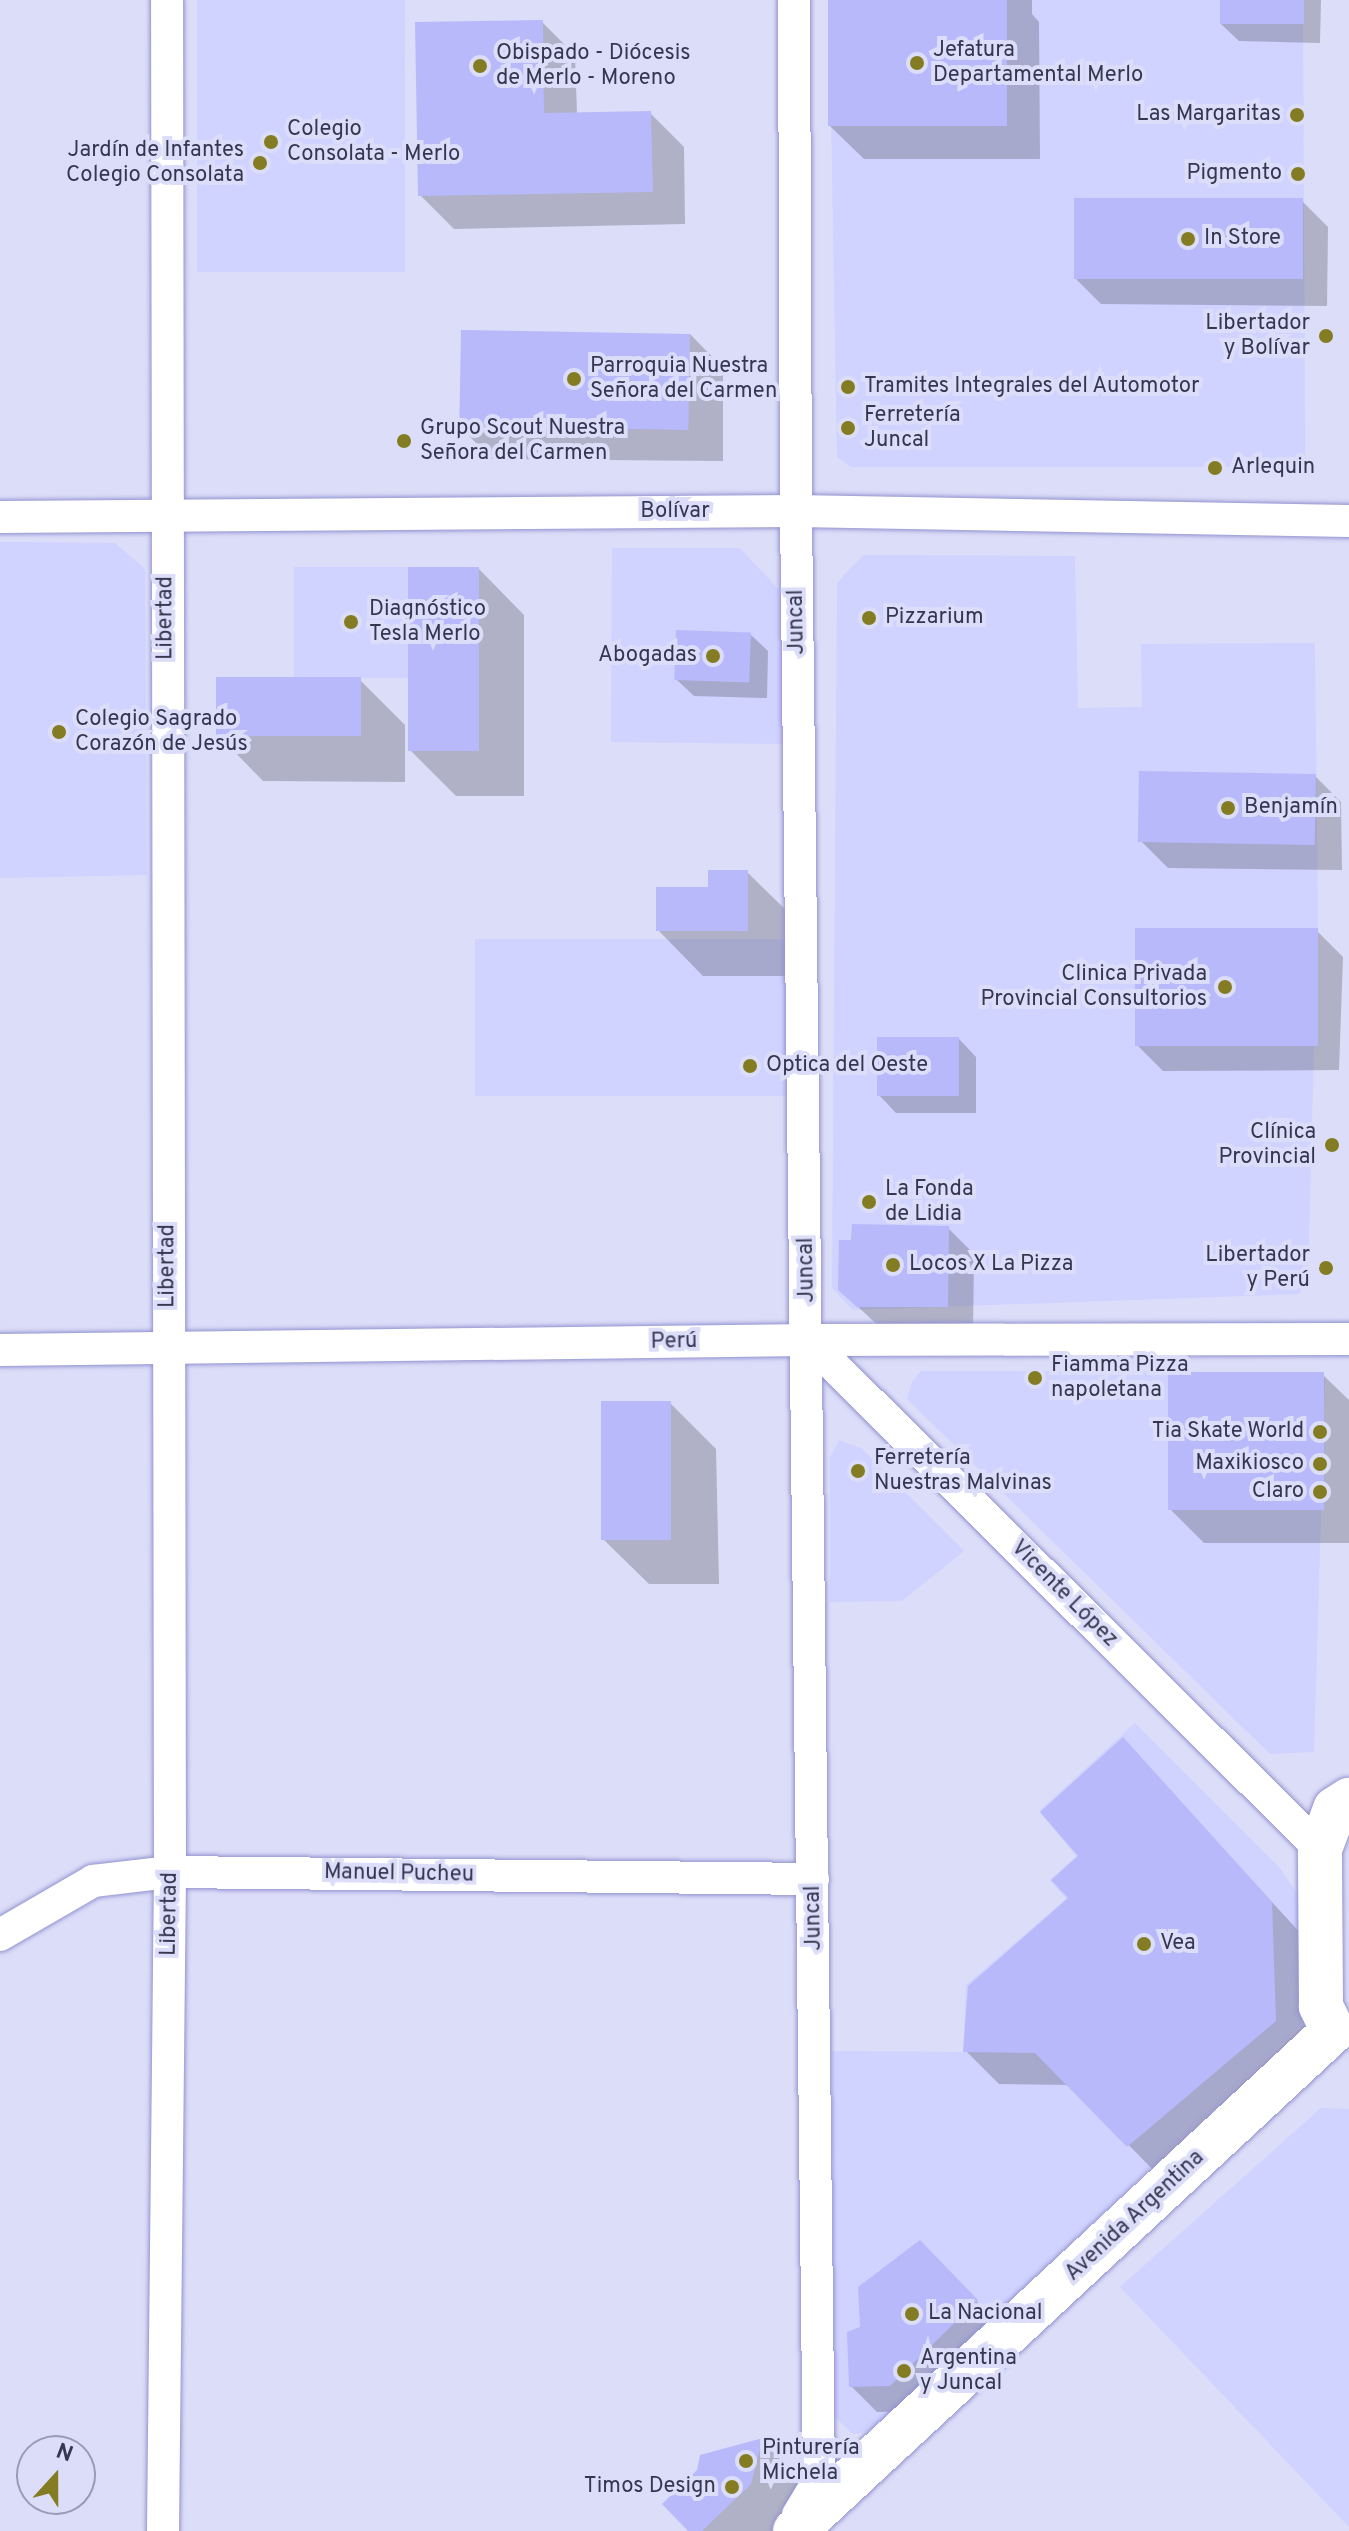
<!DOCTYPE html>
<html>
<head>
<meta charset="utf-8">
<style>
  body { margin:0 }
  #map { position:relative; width:1349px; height:2531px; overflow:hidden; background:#dcddf8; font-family:Overpass,sans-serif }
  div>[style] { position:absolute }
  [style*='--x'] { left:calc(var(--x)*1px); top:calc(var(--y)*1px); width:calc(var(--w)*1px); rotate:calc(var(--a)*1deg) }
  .built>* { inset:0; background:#d0d2ff; transform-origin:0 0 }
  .shadow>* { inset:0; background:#0003 }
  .building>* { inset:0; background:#b8b9fb; transform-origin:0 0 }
  .roads { filter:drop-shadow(0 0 2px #9292d1) drop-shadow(0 0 2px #9292d1) }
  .minor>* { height:32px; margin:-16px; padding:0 16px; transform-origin:16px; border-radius:16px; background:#fff }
  .secondary>* { height:44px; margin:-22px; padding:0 22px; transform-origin:22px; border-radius:22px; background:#fff }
  .dots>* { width:22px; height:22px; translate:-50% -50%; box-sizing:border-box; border:4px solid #dcddf8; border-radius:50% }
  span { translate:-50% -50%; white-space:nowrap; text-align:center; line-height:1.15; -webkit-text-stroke:8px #dcddf8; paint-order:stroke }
  .poi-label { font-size:22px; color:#363651 }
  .left { translate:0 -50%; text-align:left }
  .right { translate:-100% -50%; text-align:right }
  .street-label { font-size:22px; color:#363651 }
  .north { position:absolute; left:16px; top:2435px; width:80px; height:80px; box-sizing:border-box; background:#dcddf8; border:2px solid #9a9ab5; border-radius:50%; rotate:21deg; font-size:22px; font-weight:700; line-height:32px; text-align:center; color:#363651 }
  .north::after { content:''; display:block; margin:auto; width:28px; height:36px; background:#847c22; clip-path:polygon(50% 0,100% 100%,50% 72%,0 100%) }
</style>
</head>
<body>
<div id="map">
  <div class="built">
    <div style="left:197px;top:0;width:208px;height:272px"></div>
    <div style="clip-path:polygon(829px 0,1303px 0,1305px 458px,1294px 467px,851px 467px,837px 457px)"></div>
    <div style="clip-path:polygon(0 542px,115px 543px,145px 569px,147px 875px,0 878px)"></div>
    <div style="clip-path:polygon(612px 548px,740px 548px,782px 593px,784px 744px,611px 742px)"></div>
    <div style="clip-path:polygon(863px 555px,1075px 556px,1078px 708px,1142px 707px,1141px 644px,1315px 643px,1318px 929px,1135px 929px,1135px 1046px,1314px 1045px,1308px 1277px,1299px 1294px,853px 1310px,832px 1288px,837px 583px)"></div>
    <div style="left:294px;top:567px;width:114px;height:111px"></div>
    <div style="left:475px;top:939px;width:311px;height:157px"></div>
    <div style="clip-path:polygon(921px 1371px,1314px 1372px,1325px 1379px,1314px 1752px,1270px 1754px,907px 1399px,912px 1382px)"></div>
    <div style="clip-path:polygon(839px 1440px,861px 1448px,964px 1551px,902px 1601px,830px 1602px,830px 1457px)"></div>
    <div style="clip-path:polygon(1135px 1723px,1280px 1868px,1300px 1898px,1301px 2025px,875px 2428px,854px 2435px,834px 2416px,832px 2051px,963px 2052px,966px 1985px,1066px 1899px,1050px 1880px,1076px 1856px,1039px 1811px)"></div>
    <div style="clip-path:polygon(1321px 2108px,1349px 2109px,1349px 2527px,1120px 2287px)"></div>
  </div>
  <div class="shadow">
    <div style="clip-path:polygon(830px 0,1032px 0,1032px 14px,1039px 22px,1040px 159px,864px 159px,830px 126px)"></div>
    <div style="clip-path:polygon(1222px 0,1321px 0,1320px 43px,1239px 41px,1221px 24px)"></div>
    <div style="clip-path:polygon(542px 22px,575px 55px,577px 114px,650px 113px,684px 147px,685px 224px,454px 229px,420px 195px)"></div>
    <div style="clip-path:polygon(1302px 201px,1328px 227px,1327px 306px,1101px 304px,1075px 278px)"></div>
    <div style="clip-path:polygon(690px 334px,723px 368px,723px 461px,492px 459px,458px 425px)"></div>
    <div style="clip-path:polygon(479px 569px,524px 615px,524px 796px,456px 796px,410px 750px)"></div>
    <div style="clip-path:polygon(750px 634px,768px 651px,767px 698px,694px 696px,676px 679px)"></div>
    <div style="clip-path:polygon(360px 680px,405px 725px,405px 782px,263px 781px,218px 735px)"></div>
    <div style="clip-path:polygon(1315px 776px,1341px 802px,1342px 870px,1168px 868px,1142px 842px)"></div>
    <div style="clip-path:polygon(747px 872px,793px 917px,793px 976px,703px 976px,658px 930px,710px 889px)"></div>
    <div style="clip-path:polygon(1317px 931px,1343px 957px,1339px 1070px,1163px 1071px,1137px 1045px)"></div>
    <div style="clip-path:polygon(959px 1039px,976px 1057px,976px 1113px,896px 1113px,879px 1095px)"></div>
    <div style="clip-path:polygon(948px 1228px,974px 1254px,973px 1332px,885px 1332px,840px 1290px)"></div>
    <div style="clip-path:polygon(1323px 1375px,1349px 1400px,1349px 1543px,1204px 1543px,1170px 1509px)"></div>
    <div style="clip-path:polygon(670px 1403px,716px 1449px,719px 1584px,649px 1584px,603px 1539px)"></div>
    <div style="clip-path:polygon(1123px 1740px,1305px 1938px,1309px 2054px,1162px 2179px,1070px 2085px,999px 2084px,966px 2051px,1071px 1898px,1081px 1856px)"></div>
    <div style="clip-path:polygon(919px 2243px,1002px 2327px,917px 2411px,877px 2412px,851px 2386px,862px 2329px)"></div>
    <div style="clip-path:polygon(762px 2441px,807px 2486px,794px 2531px,691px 2531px)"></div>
  </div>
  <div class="building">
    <div style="left:828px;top:0;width:179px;height:126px"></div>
    <div style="left:1220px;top:0;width:84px;height:24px"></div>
    <div style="clip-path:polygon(543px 20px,544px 113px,651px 111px,653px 192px,418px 196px,415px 22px)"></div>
    <div style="left:1074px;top:198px;width:229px;height:81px"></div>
    <div style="left:461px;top:330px;width:229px;height:96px;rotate:1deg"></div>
    <div style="left:408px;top:567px;width:71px;height:184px"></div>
    <div style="left:676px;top:630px;width:75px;height:50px;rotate:2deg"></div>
    <div style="left:216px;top:677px;width:145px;height:59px"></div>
    <div style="left:1139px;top:771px;width:177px;height:71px;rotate:1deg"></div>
    <div style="clip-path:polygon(708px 870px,748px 870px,748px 931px,656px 931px,656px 887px,708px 887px)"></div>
    <div style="left:1135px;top:928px;width:183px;height:118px"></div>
    <div style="left:877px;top:1037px;width:82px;height:59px"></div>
    <div style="clip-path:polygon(852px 1224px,949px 1226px,948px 1307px,857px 1307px,838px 1290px,839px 1240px,851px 1240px)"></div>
    <div style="left:1168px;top:1372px;width:156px;height:138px"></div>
    <div style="left:601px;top:1401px;width:70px;height:139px"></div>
    <div style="clip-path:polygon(1123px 1737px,1272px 1902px,1276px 2021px,1127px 2147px,1035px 2053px,963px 2052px,968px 1986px,1068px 1898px,1051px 1880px,1078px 1856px,1040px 1812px)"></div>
    <div style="clip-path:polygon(920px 2240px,978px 2300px,890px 2386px,849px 2387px,847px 2332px,860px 2327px,858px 2287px)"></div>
    <div style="clip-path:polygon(763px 2438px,751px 2484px,702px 2531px,688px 2531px,662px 2504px,697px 2470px,700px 2455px)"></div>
  </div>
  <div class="roads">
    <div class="minor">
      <div style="--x:794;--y:0;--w:511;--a:89.78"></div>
      <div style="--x:796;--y:511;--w:1969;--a:89.33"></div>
      <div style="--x:819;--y:2480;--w:41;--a:121"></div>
      <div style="--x:0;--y:517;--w:796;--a:-0.43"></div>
      <div style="--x:796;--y:511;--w:553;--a:1.04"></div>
      <div style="--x:808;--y:1340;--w:722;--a:44.83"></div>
      <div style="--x:0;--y:1350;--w:808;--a:-0.71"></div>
      <div style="--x:808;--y:1340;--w:541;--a:-0.11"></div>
      <div style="--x:0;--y:1935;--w:108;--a:-30.1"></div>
      <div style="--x:93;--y:1881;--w:78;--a:-6.7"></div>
      <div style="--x:170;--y:1872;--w:643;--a:0.62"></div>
      <div style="--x:163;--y:2531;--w:659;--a:-89.39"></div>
      <div style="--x:170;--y:1872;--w:1872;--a:-90.09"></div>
    </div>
    <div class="secondary">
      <div style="--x:1333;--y:2031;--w:28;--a:-116"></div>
      <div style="--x:1321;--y:2006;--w:157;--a:-90.4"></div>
      <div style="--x:1320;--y:1849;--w:43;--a:-69.4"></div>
      <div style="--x:1335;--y:1809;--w:17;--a:-33"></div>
      <div style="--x:795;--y:2531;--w:734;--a:-42.9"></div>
    </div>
  </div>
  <div class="dots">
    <div style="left:917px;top:63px;background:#847c22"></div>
    <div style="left:480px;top:66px;background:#847c22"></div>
    <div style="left:1297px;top:115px;background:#847c22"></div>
    <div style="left:271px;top:142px;background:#847c22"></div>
    <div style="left:260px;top:163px;background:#847c22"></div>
    <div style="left:1298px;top:174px;background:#847c22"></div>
    <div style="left:1188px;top:239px;background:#847c22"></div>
    <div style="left:1326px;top:336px;background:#847c22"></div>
    <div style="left:574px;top:379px;background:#847c22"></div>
    <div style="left:848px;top:387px;background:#847c22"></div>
    <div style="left:848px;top:428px;background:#847c22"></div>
    <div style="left:404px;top:441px;background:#847c22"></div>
    <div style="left:1215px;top:468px;background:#847c22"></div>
    <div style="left:869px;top:618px;background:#847c22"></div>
    <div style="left:351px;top:622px;background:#847c22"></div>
    <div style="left:713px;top:656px;background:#847c22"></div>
    <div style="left:59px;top:732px;background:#847c22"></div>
    <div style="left:1228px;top:808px;background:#847c22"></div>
    <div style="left:1225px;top:987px;background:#847c22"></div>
    <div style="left:750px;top:1066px;background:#847c22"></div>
    <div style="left:1332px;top:1145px;background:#847c22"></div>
    <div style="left:869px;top:1202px;background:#847c22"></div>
    <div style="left:893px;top:1265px;background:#847c22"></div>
    <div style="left:1326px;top:1268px;background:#847c22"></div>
    <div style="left:1035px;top:1378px;background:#847c22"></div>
    <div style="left:1320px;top:1432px;background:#847c22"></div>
    <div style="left:1320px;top:1464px;background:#847c22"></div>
    <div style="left:858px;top:1471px;background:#847c22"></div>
    <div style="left:1320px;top:1492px;background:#847c22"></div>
    <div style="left:1144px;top:1944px;background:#847c22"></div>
    <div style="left:912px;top:2314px;background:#847c22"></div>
    <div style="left:904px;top:2371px;background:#847c22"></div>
    <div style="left:746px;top:2461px;background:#847c22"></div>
    <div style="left:732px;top:2487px;background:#847c22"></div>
  </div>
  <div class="poi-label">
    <span class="left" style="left:933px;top:63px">Jefatura<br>Departamental Merlo</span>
    <span class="left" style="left:496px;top:66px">Obispado - Diócesis<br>de Merlo - Moreno</span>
    <span class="right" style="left:1281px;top:115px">Las Margaritas</span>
    <span class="left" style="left:287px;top:142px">Colegio<br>Consolata - Merlo</span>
    <span class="right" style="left:244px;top:163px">Jardín de Infantes<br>Colegio Consolata</span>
    <span class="right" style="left:1282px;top:174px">Pigmento</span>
    <span class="left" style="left:1204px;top:239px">In Store</span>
    <span class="right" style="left:1310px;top:336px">Libertador<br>y Bolívar</span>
    <span class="left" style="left:590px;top:379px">Parroquia Nuestra<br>Señora del Carmen</span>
    <span class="left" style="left:864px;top:387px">Tramites Integrales del Automotor</span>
    <span class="left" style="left:864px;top:428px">Ferretería<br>Juncal</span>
    <span class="left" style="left:420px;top:441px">Grupo Scout Nuestra<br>Señora del Carmen</span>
    <span class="left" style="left:1231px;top:468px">Arlequin</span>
    <span class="left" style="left:369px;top:622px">Diagnóstico<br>Tesla Merlo</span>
    <span class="left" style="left:885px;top:618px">Pizzarium</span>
    <span class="right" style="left:697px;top:656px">Abogadas</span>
    <span class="left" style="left:75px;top:732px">Colegio Sagrado<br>Corazón de Jesús</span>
    <span class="left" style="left:1244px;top:808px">Benjamín</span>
    <span class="right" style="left:1207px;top:987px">Clinica Privada<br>Provincial Consultorios</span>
    <span class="left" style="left:766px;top:1066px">Optica del Oeste</span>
    <span class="right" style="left:1316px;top:1145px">Clínica<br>Provincial</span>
    <span class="left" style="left:885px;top:1202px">La Fonda<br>de Lidia</span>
    <span class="right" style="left:1310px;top:1268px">Libertador<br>y Perú</span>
    <span class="left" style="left:909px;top:1265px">Locos X La Pizza</span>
    <span class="left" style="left:1051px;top:1378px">Fiamma Pizza<br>napoletana</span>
    <span class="right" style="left:1304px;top:1432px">Tia Skate World</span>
    <span class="left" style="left:874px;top:1471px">Ferretería<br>Nuestras Malvinas</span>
    <span class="right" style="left:1304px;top:1464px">Maxikiosco</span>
    <span class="right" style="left:1304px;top:1492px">Claro</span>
    <span class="left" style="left:1160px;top:1944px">Vea</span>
    <span class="left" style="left:928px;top:2314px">La Nacional</span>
    <span class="left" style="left:920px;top:2371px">Argentina<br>y Juncal</span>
    <span class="left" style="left:762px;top:2461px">Pinturería<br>Michela</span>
    <span class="right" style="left:716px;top:2487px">Timos Design</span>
  </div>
  <div class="street-label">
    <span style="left:675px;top:512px">Bolívar</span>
    <span style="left:166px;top:618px;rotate:-90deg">Libertad</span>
    <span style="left:797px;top:622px;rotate:-91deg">Juncal</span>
    <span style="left:168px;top:1266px;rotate:-90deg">Libertad</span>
    <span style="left:807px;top:1270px;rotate:-91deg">Juncal</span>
    <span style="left:674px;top:1342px;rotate:-1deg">Perú</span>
    <span style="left:1064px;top:1594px;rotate:45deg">Vicente López</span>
    <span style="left:399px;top:1874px;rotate:1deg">Manuel Pucheu</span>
    <span style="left:170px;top:1914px;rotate:-89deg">Libertad</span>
    <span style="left:814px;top:1918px;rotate:-91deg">Juncal</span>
    <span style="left:1135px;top:2216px;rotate:-43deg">Avenida Argentina</span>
  </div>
  <div class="north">N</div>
</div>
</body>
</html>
